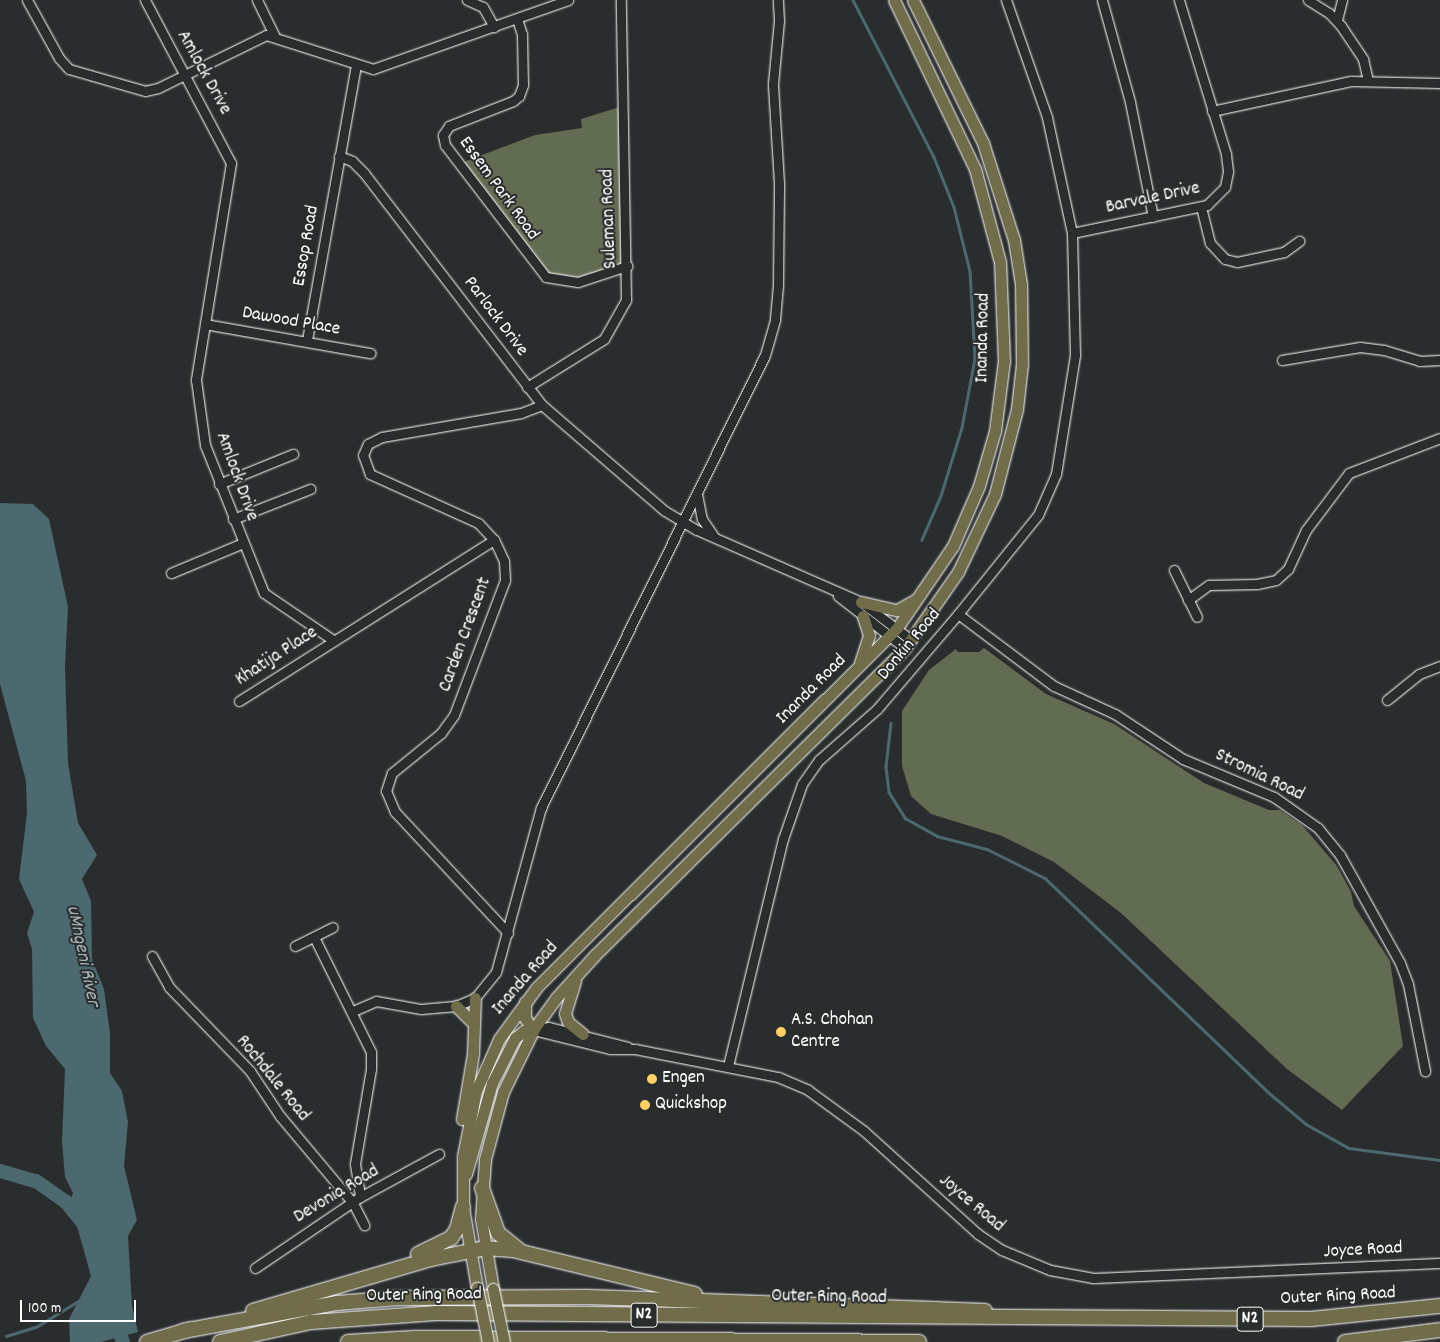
<!DOCTYPE html>
<html>
<head>
<meta charset="utf-8">
<style>
  body { margin:0 }
  #map { position:relative; width:1440px; height:1342px; overflow:hidden; background:#2a2d2e; font-family:Dekko,sans-serif }
  div>[style] { position:absolute }
  [style*='--x'] { left:calc(var(--x)*1px); top:calc(var(--y)*1px); width:calc(var(--w)*1px); rotate:calc(var(--a)*1deg) }
  .green>* { inset:0; background:#616c53 }
  .water>* { inset:0; background:#4c6970 }
  .stream>* { height:2.5px; margin:-1.25px; padding:0 1.25px; transform-origin:1.25px; border-radius:1.25px; background:#4c6970 }
  .river>* { height:14px; margin:-7px; padding:0 7px; transform-origin:7px; border-radius:7px; background:#4c6970 }
  .roads { filter:drop-shadow(0 0 1px #fff) drop-shadow(0 0 1px #fff) }
  .minor>* { height:9px; margin:-4.5px; padding:0 4.5px; transform-origin:4.5px; border-radius:4.5px; background:#2a2d2e }
  .major>* { height:11px; margin:-5.5px; padding:0 5.5px; transform-origin:5.5px; border-radius:5.5px; background:#716d4b }
  .highway>* { height:14px; margin:-7px; padding:0 7px; transform-origin:7px; border-radius:7px; background:#716d4b }
  .bridges { filter:drop-shadow(0 0 1px #fff) drop-shadow(0 0 1px #fff) }
  .major-bridge>* { height:11px; margin:-5.5px; padding:0 5.5px; transform-origin:5.5px; border-radius:5.5px; background:#716d4b }
  .dots>* { width:14px; height:14px; translate:-50% -50%; box-sizing:border-box; border:2px solid #2a2d2e; border-radius:50% }
  span { translate:-50% -50%; white-space:nowrap; text-align:center; line-height:1.15; -webkit-text-stroke:4px #2a2d2e; paint-order:stroke }
  .shield-label span { padding:1px 4px; background:#2a2d2e; border:1px solid; border-radius:4px; -webkit-text-stroke-width:0 }
  .shield-label { font-size:18px; color:#fff; font-weight:700 }
  .street-label { font-size:19px; color:#fff }
  .poi-label { font-size:19px; color:#fff }
  .left { translate:0 -50%; text-align:left }
  .water-label { font-size:20px; color:#a6b4b8; font-style:italic }
  .scale { position:absolute; left:20px; top:1300px; width:116px; height:22px; box-sizing:border-box; border:2px solid #fff; border-top:0; padding-left:6px; font-size:15px; line-height:18px; white-space:nowrap; color:#fff; -webkit-text-stroke:4px #2a2d2e; paint-order:stroke }
</style>
</head>
<body>
<div id="map">
  <div class="green">
    <div style="clip-path:polygon(623px 106px,627px 265px,573px 279px,546px 275px,458px 164px,535px 135px,582px 128px,581px 119px)"></div>
    <div style="clip-path:polygon(984px 648px,1046px 694px,1114px 724px,1204px 783px,1269px 810px,1280px 810px,1302px 825px,1337px 866px,1351px 892px,1354px 906px,1390px 961px,1403px 1046px,1342px 1110px,1287px 1069px,1121px 913px,1054px 862px,1002px 836px,931px 814px,911px 796px,902px 766px,902px 711px,929px 670px,956px 649px,958px 652px,979px 652px)"></div>
  </div>
  <div class="water">
    <div style="clip-path:polygon(0 503px,33px 504px,49px 519px,68px 607px,65px 667px,68px 763px,78px 823px,97px 855px,82px 879px,91px 901px,92px 959px,104px 989px,110px 1033px,110px 1073px,122px 1091px,128px 1122px,124px 1166px,137px 1220px,128px 1236px,132px 1306px,138px 1332px,101px 1342px,70px 1342px,69px 1319px,91px 1276px,70px 1201px,73px 1193px,65px 1177px,62px 1141px,65px 1069px,46px 1046px,33px 1018px,32px 949px,27px 933px,34px 912px,19px 879px,27px 813px,26px 781px,0 684px)"></div>
  </div>
  <div class="stream">
    <div style="--x:853;--y:0;--w:177;--a:62.7"></div>
    <div style="--x:934;--y:157;--w:54;--a:68.2"></div>
    <div style="--x:954;--y:207;--w:66;--a:76"></div>
    <div style="--x:970;--y:271;--w:88;--a:86.7"></div>
    <div style="--x:975;--y:359;--w:70;--a:100.7"></div>
    <div style="--x:962;--y:428;--w:71;--a:107.2"></div>
    <div style="--x:941;--y:496;--w:48;--a:113.4"></div>
    <div style="--x:891;--y:723;--w:44;--a:96.5"></div>
    <div style="--x:886;--y:767;--w:25;--a:83"></div>
    <div style="--x:889;--y:792;--w:31;--a:58"></div>
    <div style="--x:905;--y:818;--w:37;--a:29"></div>
    <div style="--x:937;--y:836;--w:52;--a:14.6"></div>
    <div style="--x:987;--y:849;--w:65;--a:26.6"></div>
    <div style="--x:1045;--y:878;--w:309;--a:43.8"></div>
    <div style="--x:1268;--y:1092;--w:50;--a:40.1"></div>
    <div style="--x:1306;--y:1124;--w:49;--a:29.2"></div>
    <div style="--x:1349;--y:1148;--w:92;--a:7.5"></div>
    <div style="--x:6;--y:1336;--w:31;--a:-17"></div>
    <div style="--x:36;--y:1327;--w:52;--a:-31.5"></div>
  </div>
  <div class="river">
    <div style="--x:0;--y:1171;--w:37;--a:16"></div>
    <div style="--x:36;--y:1181;--w:37;--a:35"></div>
    <div style="--x:66;--y:1202;--w:27;--a:51"></div>
    <div style="--x:115;--y:1319;--w:24;--a:71"></div>
  </div>
  <div class="roads">
    <div class="minor">
      <div style="--x:27;--y:0;--w:66;--a:61.1"></div>
      <div style="--x:59;--y:58;--w:15;--a:48"></div>
      <div style="--x:69;--y:69;--w:79;--a:16.1"></div>
      <div style="--x:145;--y:91;--w:13;--a:-13"></div>
      <div style="--x:158;--y:88;--w:120;--a:-26.1"></div>
      <div style="--x:266;--y:35;--w:112;--a:17.6"></div>
      <div style="--x:373;--y:69;--w:207;--a:-19.5"></div>
      <div style="--x:145;--y:0;--w:184;--a:62.2"></div>
      <div style="--x:231;--y:163;--w:220;--a:99.2"></div>
      <div style="--x:196;--y:380;--w:66;--a:82.1"></div>
      <div style="--x:205;--y:445;--w:159;--a:68.3"></div>
      <div style="--x:264;--y:593;--w:83;--a:34.3"></div>
      <div style="--x:257;--y:0;--w:39;--a:64"></div>
      <div style="--x:467;--y:0;--w:17;--a:24"></div>
      <div style="--x:483;--y:7;--w:23;--a:61"></div>
      <div style="--x:1102;--y:0;--w:106;--a:74.6"></div>
      <div style="--x:1130;--y:102;--w:117;--a:78.7"></div>
      <div style="--x:1308;--y:0;--w:25;--a:32"></div>
      <div style="--x:1329;--y:13;--w:18;--a:47"></div>
      <div style="--x:1341;--y:26;--w:40;--a:56"></div>
      <div style="--x:1363;--y:59;--w:22;--a:77"></div>
      <div style="--x:517;--y:19;--w:16;--a:72"></div>
      <div style="--x:522;--y:34;--w:51;--a:88.9"></div>
      <div style="--x:523;--y:85;--w:12;--a:110"></div>
      <div style="--x:519;--y:96;--w:8;--a:140"></div>
      <div style="--x:513;--y:101;--w:69;--a:158.7"></div>
      <div style="--x:449;--y:126;--w:11;--a:124"></div>
      <div style="--x:443;--y:135;--w:10;--a:79"></div>
      <div style="--x:445;--y:145;--w:166;--a:52.6"></div>
      <div style="--x:546;--y:277;--w:32;--a:9"></div>
      <div style="--x:578;--y:282;--w:52;--a:-18.1"></div>
      <div style="--x:1337;--y:20;--w:21;--a:-76"></div>
      <div style="--x:1212;--y:111;--w:142;--a:-12.2"></div>
      <div style="--x:1351;--y:81;--w:89;--a:1.3"></div>
      <div style="--x:339;--y:156;--w:14;--a:21"></div>
      <div style="--x:352;--y:161;--w:17;--a:45"></div>
      <div style="--x:364;--y:173;--w:292;--a:52.5"></div>
      <div style="--x:542;--y:405;--w:162;--a:40.8"></div>
      <div style="--x:665;--y:511;--w:37;--a:31"></div>
      <div style="--x:697;--y:530;--w:179;--a:23.7"></div>
      <div style="--x:861;--y:602;--w:63;--a:37.2"></div>
      <div style="--x:1201;--y:207;--w:37;--a:76"></div>
      <div style="--x:1210;--y:243;--w:22;--a:47"></div>
      <div style="--x:1225;--y:259;--w:12;--a:14"></div>
      <div style="--x:1237;--y:262;--w:48;--a:-12"></div>
      <div style="--x:1284;--y:252;--w:19;--a:-36"></div>
      <div style="--x:1072;--y:233;--w:138;--a:-11.7"></div>
      <div style="--x:1207;--y:205;--w:25;--a:-45"></div>
      <div style="--x:1225;--y:187;--w:16;--a:-79"></div>
      <div style="--x:1228;--y:171;--w:17;--a:-97"></div>
      <div style="--x:1226;--y:154;--w:161;--a:-107"></div>
      <div style="--x:205;--y:324;--w:168;--a:10"></div>
      <div style="--x:307;--y:340;--w:279;--a:-79.9"></div>
      <div style="--x:1282;--y:360;--w:79;--a:-9.5"></div>
      <div style="--x:1360;--y:347;--w:24;--a:7"></div>
      <div style="--x:1384;--y:350;--w:37;--a:17"></div>
      <div style="--x:1419;--y:361;--w:21;--a:-3"></div>
      <div style="--x:527;--y:387;--w:91;--a:-31.9"></div>
      <div style="--x:604;--y:339;--w:45;--a:-60.6"></div>
      <div style="--x:626;--y:300;--w:300;--a:-91"></div>
      <div style="--x:219;--y:484;--w:80;--a:-22.1"></div>
      <div style="--x:697;--y:494;--w:25;--a:79"></div>
      <div style="--x:702;--y:519;--w:22;--a:56"></div>
      <div style="--x:233;--y:519;--w:83;--a:-21.3"></div>
      <div style="--x:1174;--y:570;--w:52;--a:63.9"></div>
      <div style="--x:171;--y:573;--w:78;--a:-22.6"></div>
      <div style="--x:838;--y:596;--w:85;--a:37.8"></div>
      <div style="--x:1188;--y:600;--w:26;--a:-36"></div>
      <div style="--x:1209;--y:585;--w:48;--a:-1.2"></div>
      <div style="--x:1257;--y:584;--w:19;--a:-12"></div>
      <div style="--x:1276;--y:580;--w:16;--a:-43"></div>
      <div style="--x:1288;--y:569;--w:43;--a:-65.2"></div>
      <div style="--x:1306;--y:530;--w:71;--a:-53"></div>
      <div style="--x:1349;--y:473;--w:97;--a:-21"></div>
      <div style="--x:958;--y:614;--w:120;--a:36.9"></div>
      <div style="--x:1054;--y:686;--w:67;--a:24.7"></div>
      <div style="--x:1115;--y:714;--w:82;--a:33.5"></div>
      <div style="--x:1183;--y:759;--w:99;--a:22.7"></div>
      <div style="--x:1274;--y:797;--w:54;--a:35.2"></div>
      <div style="--x:1318;--y:828;--w:35;--a:51"></div>
      <div style="--x:1340;--y:855;--w:124;--a:60.9"></div>
      <div style="--x:1400;--y:963;--w:22;--a:69"></div>
      <div style="--x:1408;--y:984;--w:89;--a:78.9"></div>
      <div style="--x:1387;--y:700;--w:41;--a:-39.1"></div>
      <div style="--x:1419;--y:674;--w:22;--a:-21"></div>
      <div style="--x:239;--y:701;--w:302;--a:-32.3"></div>
      <div style="--x:508;--y:933;--w:166;--a:-133"></div>
      <div style="--x:395;--y:812;--w:23;--a:-113"></div>
      <div style="--x:386;--y:791;--w:19;--a:-72"></div>
      <div style="--x:392;--y:773;--w:63;--a:-39.2"></div>
      <div style="--x:441;--y:733;--w:22;--a:-54"></div>
      <div style="--x:454;--y:715;--w:144;--a:-69.3"></div>
      <div style="--x:505;--y:580;--w:19;--a:-93"></div>
      <div style="--x:504;--y:561;--w:23;--a:-115"></div>
      <div style="--x:494;--y:540;--w:23;--a:-133"></div>
      <div style="--x:478;--y:523;--w:119;--a:-155.6"></div>
      <div style="--x:370;--y:474;--w:20;--a:-110"></div>
      <div style="--x:363;--y:455;--w:12;--a:-66"></div>
      <div style="--x:368;--y:444;--w:16;--a:-27"></div>
      <div style="--x:382;--y:437;--w:141;--a:-9.8"></div>
      <div style="--x:521;--y:413;--w:22;--a:-21"></div>
      <div style="--x:314;--y:937;--w:128;--a:63.6"></div>
      <div style="--x:371;--y:1052;--w:17;--a:90"></div>
      <div style="--x:371;--y:1069;--w:96;--a:99.6"></div>
      <div style="--x:355;--y:1164;--w:33;--a:81"></div>
      <div style="--x:295;--y:946;--w:42;--a:-26.6"></div>
      <div style="--x:152;--y:956;--w:35;--a:61"></div>
      <div style="--x:169;--y:987;--w:117;--a:46"></div>
      <div style="--x:250;--y:1071;--w:54;--a:56.3"></div>
      <div style="--x:280;--y:1116;--w:114;--a:50"></div>
      <div style="--x:353;--y:1203;--w:25;--a:63"></div>
      <div style="--x:353;--y:1011;--w:25;--a:-23"></div>
      <div style="--x:376;--y:1001;--w:46;--a:10.1"></div>
      <div style="--x:421;--y:1009;--w:35;--a:-5"></div>
      <div style="--x:456;--y:1006;--w:21;--a:-23"></div>
      <div style="--x:475;--y:998;--w:33;--a:-51"></div>
      <div style="--x:496;--y:972;--w:170;--a:-74.7"></div>
      <div style="--x:541;--y:808;--w:505;--a:-63.69"></div>
      <div style="--x:765;--y:355;--w:37;--a:-74"></div>
      <div style="--x:775;--y:319;--w:35;--a:-85"></div>
      <div style="--x:778;--y:284;--w:101;--a:-89.4"></div>
      <div style="--x:779;--y:183;--w:99;--a:-93.5"></div>
      <div style="--x:773;--y:84;--w:63;--a:-84.6"></div>
      <div style="--x:779;--y:21;--w:21;--a:-93"></div>
      <div style="--x:533;--y:1030;--w:79;--a:13.9"></div>
      <div style="--x:610;--y:1049;--w:25;--a:0"></div>
      <div style="--x:635;--y:1049;--w:146;--a:11.1"></div>
      <div style="--x:778;--y:1077;--w:33;--a:23"></div>
      <div style="--x:808;--y:1090;--w:69;--a:36.2"></div>
      <div style="--x:864;--y:1131;--w:154;--a:42.1"></div>
      <div style="--x:978;--y:1234;--w:29;--a:34"></div>
      <div style="--x:1002;--y:1250;--w:52;--a:22.6"></div>
      <div style="--x:1050;--y:1270;--w:44;--a:10.5"></div>
      <div style="--x:1093;--y:1278;--w:347;--a:-2.5"></div>
      <div style="--x:533;--y:1030;--w:16;--a:-11"></div>
      <div style="--x:549;--y:1027;--w:81;--a:14.2"></div>
      <div style="--x:728;--y:1066;--w:234;--a:-76.4"></div>
      <div style="--x:783;--y:839;--w:58;--a:-70.9"></div>
      <div style="--x:802;--y:784;--w:29;--a:-55"></div>
      <div style="--x:819;--y:760;--w:77;--a:-41.3"></div>
      <div style="--x:877;--y:709;--w:125;--a:-49.5"></div>
      <div style="--x:958;--y:614;--w:127;--a:-51.1"></div>
      <div style="--x:1038;--y:515;--w:45;--a:-66.3"></div>
      <div style="--x:1056;--y:474;--w:121;--a:-80.9"></div>
      <div style="--x:1075;--y:355;--w:122;--a:-91.4"></div>
      <div style="--x:1072;--y:233;--w:119;--a:-102.2"></div>
      <div style="--x:1047;--y:117;--w:124;--a:-109.3"></div>
      <div style="--x:255;--y:1268;--w:127;--a:-34.1"></div>
      <div style="--x:360;--y:1197;--w:90;--a:-28.6"></div>
    </div>
    <div class="major">
      <div style="--x:861;--y:602;--w:37;--a:13"></div>
      <div style="--x:897;--y:610;--w:21;--a:-29"></div>
      <div style="--x:860;--y:663;--w:29;--a:-72"></div>
      <div style="--x:869;--y:635;--w:20;--a:-108"></div>
      <div style="--x:575;--y:981;--w:34;--a:107"></div>
      <div style="--x:565;--y:1013;--w:9;--a:72"></div>
      <div style="--x:568;--y:1022;--w:19;--a:39"></div>
      <div style="--x:525;--y:1002;--w:16;--a:90"></div>
      <div style="--x:525;--y:1018;--w:14;--a:56"></div>
      <div style="--x:456;--y:1006;--w:24;--a:45"></div>
      <div style="--x:462;--y:1119;--w:66;--a:-80.4"></div>
      <div style="--x:473;--y:1054;--w:56;--a:-88"></div>
      <div style="--x:466;--y:1174;--w:95;--a:-74.1"></div>
      <div style="--x:492;--y:1083;--w:51;--a:-62.9"></div>
      <div style="--x:515;--y:1038;--w:11;--a:-38"></div>
      <div style="--x:524;--y:1031;--w:9;--a:-6"></div>
      <div style="--x:477;--y:1288;--w:82;--a:-99.8"></div>
      <div style="--x:463;--y:1207;--w:51;--a:-90"></div>
      <div style="--x:463;--y:1156;--w:66;--a:-78.7"></div>
      <div style="--x:476;--y:1091;--w:57;--a:-66.1"></div>
      <div style="--x:499;--y:1039;--w:64;--a:-53.8"></div>
      <div style="--x:537;--y:987;--w:508;--a:-44.92"></div>
      <div style="--x:897;--y:628;--w:99;--a:-55.7"></div>
      <div style="--x:953;--y:546;--w:65;--a:-66.6"></div>
      <div style="--x:979;--y:486;--w:57;--a:-73.8"></div>
      <div style="--x:995;--y:431;--w:71;--a:-82.7"></div>
      <div style="--x:1004;--y:361;--w:99;--a:-92.3"></div>
      <div style="--x:1000;--y:262;--w:96;--a:-105"></div>
      <div style="--x:975;--y:169;--w:187;--a:-115.6"></div>
      <div style="--x:493;--y:1289;--w:71;--a:-99.7"></div>
      <div style="--x:481;--y:1219;--w:60;--a:-86.2"></div>
      <div style="--x:485;--y:1159;--w:69;--a:-75"></div>
      <div style="--x:503;--y:1092;--w:72;--a:-63.8"></div>
      <div style="--x:535;--y:1027;--w:36;--a:-54"></div>
      <div style="--x:556;--y:998;--w:58;--a:-47.8"></div>
      <div style="--x:595;--y:955;--w:436;--a:-44.7"></div>
      <div style="--x:905;--y:648;--w:93;--a:-55.1"></div>
      <div style="--x:958;--y:572;--w:86;--a:-64.6"></div>
      <div style="--x:995;--y:494;--w:88;--a:-75.5"></div>
      <div style="--x:1017;--y:409;--w:45;--a:-83.7"></div>
      <div style="--x:1022;--y:364;--w:80;--a:-90.7"></div>
      <div style="--x:1021;--y:284;--w:45;--a:-99"></div>
      <div style="--x:1014;--y:240;--w:102;--a:-107.7"></div>
      <div style="--x:983;--y:143;--w:159;--a:-116.1"></div>
    </div>
    <div class="highway">
      <div style="--x:482;--y:1188;--w:48;--a:70.4"></div>
      <div style="--x:498;--y:1233;--w:27;--a:39"></div>
      <div style="--x:418;--y:1254;--w:37;--a:-26"></div>
      <div style="--x:451;--y:1238;--w:11;--a:-56"></div>
      <div style="--x:457;--y:1229;--w:23;--a:-75"></div>
      <div style="--x:253;--y:1311;--w:185;--a:-16.3"></div>
      <div style="--x:431;--y:1259;--w:55;--a:-11.5"></div>
      <div style="--x:485;--y:1248;--w:28;--a:4"></div>
      <div style="--x:513;--y:1250;--w:187;--a:13.6"></div>
      <div style="--x:183;--y:1331;--w:157;--a:-10.3"></div>
      <div style="--x:337;--y:1303;--w:62;--a:-4.6"></div>
      <div style="--x:399;--y:1298;--w:188;--a:-0.3"></div>
      <div style="--x:587;--y:1297;--w:398;--a:2"></div>
      <div style="--x:147;--y:1342;--w:46;--a:-16.5"></div>
      <div style="--x:220;--y:1342;--w:93;--a:-12.4"></div>
      <div style="--x:311;--y:1322;--w:125;--a:-4.1"></div>
      <div style="--x:436;--y:1313;--w:875;--a:0.39"></div>
      <div style="--x:1311;--y:1319;--w:130;--a:-5.8"></div>
      <div style="--x:348;--y:1342;--w:67;--a:-3.4"></div>
      <div style="--x:415;--y:1338;--w:504;--a:0.45"></div>
      <div style="--x:1345;--y:1342;--w:96;--a:-7.2"></div>
    </div>
  </div>
  <div class="bridges">
    <div class="major-bridge">
      <div style="--x:477;--y:1288;--w:55;--a:78.5"></div>
      <div style="--x:493;--y:1289;--w:54;--a:78.3"></div>
    </div>
  </div>
  <div class="dots">
    <div style="left:781px;top:1032px;background:#ffd166"></div>
    <div style="left:652px;top:1079px;background:#ffd166"></div>
    <div style="left:645px;top:1105px;background:#ffd166"></div>
  </div>
  <div class="shield-label">
    <span style="left:644px;top:1315px">N2</span>
    <span style="left:1250px;top:1319px">N2</span>
  </div>
  <div class="street-label">
    <span style="left:203px;top:73px;rotate:61deg">Amlock Drive</span>
    <span style="left:498px;top:189px;rotate:54deg">Essem Park Road</span>
    <span style="left:1153px;top:199px;rotate:-12deg">Barvale Drive</span>
    <span style="left:610px;top:219px;rotate:-92deg">Suleman Road</span>
    <span style="left:307px;top:246px;rotate:-80deg">Essop Road</span>
    <span style="left:495px;top:317px;rotate:53deg">Parlock Drive</span>
    <span style="left:291px;top:322px;rotate:10deg">Dawood Place</span>
    <span style="left:984px;top:338px;rotate:-89deg">Inanda Road</span>
    <span style="left:236px;top:477px;rotate:70deg">Amlock Drive</span>
    <span style="left:466px;top:635px;rotate:-70deg">Carden Crescent</span>
    <span style="left:910px;top:645px;rotate:-50deg">Donkin Road</span>
    <span style="left:277px;top:657px;rotate:-33deg">Khatija Place</span>
    <span style="left:812px;top:690px;rotate:-45deg">Inanda Road</span>
    <span style="left:1259px;top:776px;rotate:26deg">Stromia Road</span>
    <span style="left:526px;top:979px;rotate:-49deg">Inanda Road</span>
    <span style="left:272px;top:1079px;rotate:51deg">Rochdale Road</span>
    <span style="left:337px;top:1195px;rotate:-31deg">Devonia Road</span>
    <span style="left:971px;top:1204px;rotate:40deg">Joyce Road</span>
    <span style="left:1363px;top:1251px;rotate:-3deg">Joyce Road</span>
    <span style="left:424px;top:1296px;rotate:-1deg">Outer Ring Road</span>
    <span style="left:1338px;top:1297px;rotate:-3deg">Outer Ring Road</span>
    <span style="left:829px;top:1298px;rotate:1deg">Outer Ring Road</span>
  </div>
  <div class="poi-label">
    <span class="left" style="left:791px;top:1032px">A.S. Chohan<br>Centre</span>
    <span class="left" style="left:662px;top:1079px">Engen</span>
    <span class="left" style="left:655px;top:1105px">Quickshop</span>
  </div>
  <div class="water-label">
    <span style="left:82px;top:956px;rotate:78deg">uMngeni River</span>
  </div>
  <div class="scale">100 m</div>
</div>
</body>
</html>
